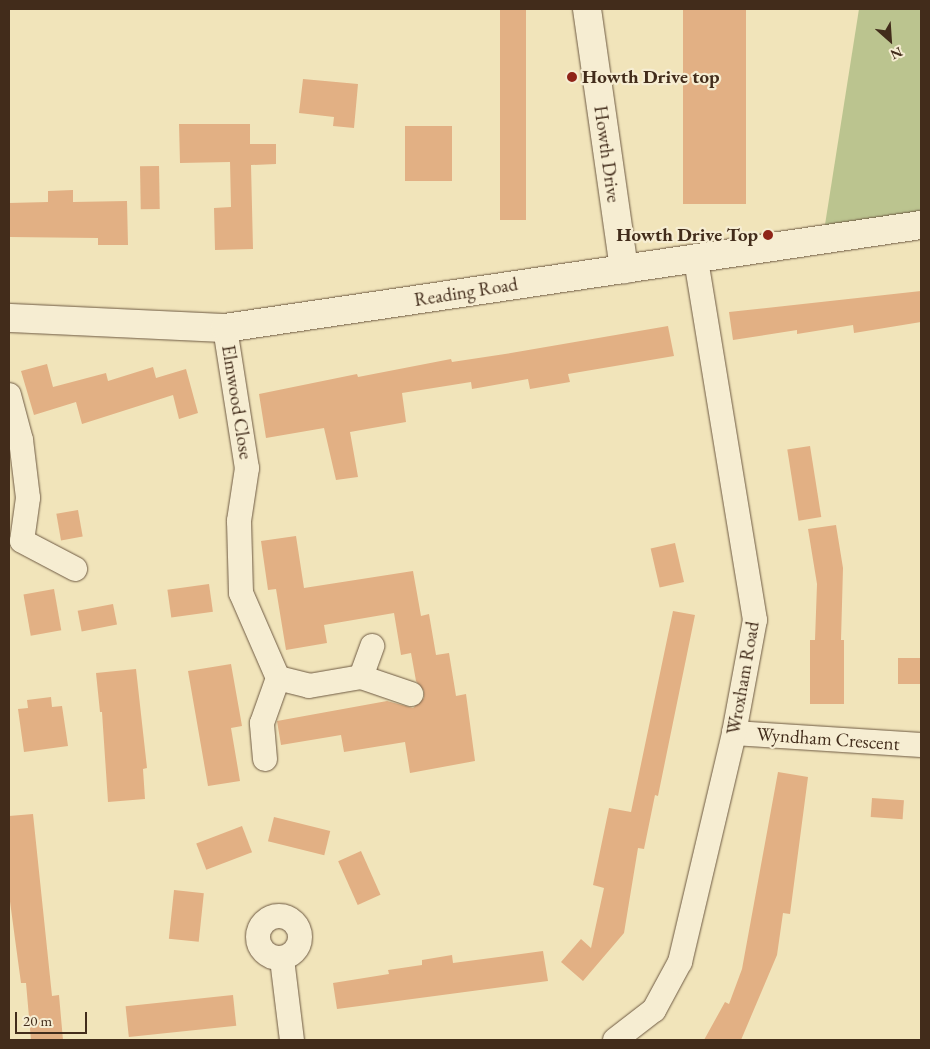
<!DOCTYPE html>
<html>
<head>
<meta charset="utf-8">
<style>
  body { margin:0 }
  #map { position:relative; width:930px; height:1049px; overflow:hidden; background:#f1e4ba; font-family:"EB Garamond",serif }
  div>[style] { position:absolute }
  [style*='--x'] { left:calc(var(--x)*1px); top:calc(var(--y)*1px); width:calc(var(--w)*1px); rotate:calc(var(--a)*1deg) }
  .green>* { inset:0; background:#bbc48f }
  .building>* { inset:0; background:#e2b084; transform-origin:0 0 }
  .roads { filter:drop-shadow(0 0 1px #6e5a43) drop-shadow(0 0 1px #6e5a43) }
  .minor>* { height:24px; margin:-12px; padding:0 12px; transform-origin:12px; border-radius:12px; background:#f6edd2 }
  .minor>.ring { margin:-12px; padding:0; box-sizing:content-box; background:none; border:24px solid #f6edd2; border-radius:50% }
  .tertiary>* { height:28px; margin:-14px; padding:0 14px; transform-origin:14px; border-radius:14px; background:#f6edd2 }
  .dots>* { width:14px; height:14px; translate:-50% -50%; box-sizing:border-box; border:2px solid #f6edd2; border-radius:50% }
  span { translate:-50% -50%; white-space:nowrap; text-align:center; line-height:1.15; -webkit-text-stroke:4.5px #f6edd2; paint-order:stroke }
  .poi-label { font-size:19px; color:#422c1b; font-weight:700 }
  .left { translate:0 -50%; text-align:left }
  .right { translate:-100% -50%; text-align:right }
  .street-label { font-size:19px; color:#422c1b }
  .frame { position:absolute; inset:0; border:10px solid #422c1b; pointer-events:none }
  .north { position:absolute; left:865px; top:15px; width:50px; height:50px; -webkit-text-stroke:4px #f6edd2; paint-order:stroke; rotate:154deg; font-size:14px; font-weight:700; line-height:20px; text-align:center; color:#422c1b }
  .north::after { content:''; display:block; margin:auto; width:18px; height:22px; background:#422c1b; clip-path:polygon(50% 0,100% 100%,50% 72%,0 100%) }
  .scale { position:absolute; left:15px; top:1012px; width:72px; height:22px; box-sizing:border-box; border:2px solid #422c1b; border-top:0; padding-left:6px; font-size:15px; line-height:18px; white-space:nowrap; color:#422c1b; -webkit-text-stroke:4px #f6edd2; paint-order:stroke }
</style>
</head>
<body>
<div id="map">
  <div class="green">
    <div style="clip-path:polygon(859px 9px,921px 9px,921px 214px,824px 231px)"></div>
  </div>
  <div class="building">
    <div style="left:500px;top:9px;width:26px;height:211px"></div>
    <div style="left:683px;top:9px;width:63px;height:195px"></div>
    <div style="clip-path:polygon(303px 79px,358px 84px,354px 128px,333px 126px,334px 117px,299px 113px)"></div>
    <div style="clip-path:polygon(179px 124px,250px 124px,250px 144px,276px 144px,276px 164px,251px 165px,253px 249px,215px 250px,214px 208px,231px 207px,230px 162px,180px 163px)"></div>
    <div style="left:405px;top:126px;width:47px;height:55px"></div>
    <div style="left:159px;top:166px;width:43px;height:19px;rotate:89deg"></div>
    <div style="clip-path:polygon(73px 190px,73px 202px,127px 201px,128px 245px,98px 245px,98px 238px,9px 237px,9px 203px,48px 202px,48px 191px)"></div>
    <div style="clip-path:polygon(921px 291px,921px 322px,854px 333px,853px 325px,797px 334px,797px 330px,733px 340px,729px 312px)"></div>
    <div style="clip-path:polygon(668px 326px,674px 356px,568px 374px,570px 382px,530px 389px,528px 379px,472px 389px,471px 382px,402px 393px,406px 422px,350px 432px,358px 477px,336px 480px,324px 428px,266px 438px,259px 394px,357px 374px,358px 377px,451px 359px,452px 362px,505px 354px)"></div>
    <div style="clip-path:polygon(47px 364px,53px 387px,106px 373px,108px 381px,153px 367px,156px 378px,186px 369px,198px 413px,179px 419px,173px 395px,82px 424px,76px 402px,34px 415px,21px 371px)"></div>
    <div style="left:810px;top:446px;width:72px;height:23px;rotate:81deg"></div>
    <div style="left:78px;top:510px;width:27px;height:22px;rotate:80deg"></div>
    <div style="clip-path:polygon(836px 525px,843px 568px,841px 640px,844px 640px,844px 704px,810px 704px,810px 640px,815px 640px,817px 584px,808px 529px)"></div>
    <div style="clip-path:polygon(296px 536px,304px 588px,413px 571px,421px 616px,429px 614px,436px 655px,449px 653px,456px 696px,466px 694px,475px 761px,410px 773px,405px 742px,344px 752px,341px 735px,281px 745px,277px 721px,387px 701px,413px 708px,424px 698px,424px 691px,416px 681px,411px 653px,401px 655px,394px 613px,324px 625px,327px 643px,286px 650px,276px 589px,268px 590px,261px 541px)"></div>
    <div style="left:675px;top:543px;width:40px;height:25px;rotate:77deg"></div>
    <div style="left:209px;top:584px;width:28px;height:42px;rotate:82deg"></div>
    <div style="left:54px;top:589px;width:42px;height:31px;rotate:80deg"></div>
    <div style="left:113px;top:604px;width:21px;height:36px;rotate:79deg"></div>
    <div style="clip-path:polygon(673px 611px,695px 615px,658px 796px,655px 795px,644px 849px,638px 848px,624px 933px,583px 981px,561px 962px,581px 939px,591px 948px,604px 888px,593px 885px,609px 808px,631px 812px)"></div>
    <div style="left:898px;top:658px;width:23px;height:26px"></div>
    <div style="clip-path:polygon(231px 664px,242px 726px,231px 728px,240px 781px,208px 786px,188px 671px)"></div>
    <div style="clip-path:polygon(136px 669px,147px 768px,143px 769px,145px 799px,108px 802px,102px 712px,100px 712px,96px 673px)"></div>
    <div style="clip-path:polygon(51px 697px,52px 707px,62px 706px,68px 746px,24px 752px,18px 709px,28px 708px,27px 700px)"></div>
    <div style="clip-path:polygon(778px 772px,808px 777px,790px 914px,783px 913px,777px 955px,741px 1040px,704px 1040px,725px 1002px,729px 1004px,742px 969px)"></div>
    <div style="left:872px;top:798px;width:32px;height:19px;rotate:4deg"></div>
    <div style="clip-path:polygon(33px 814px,52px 996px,59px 995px,63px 1040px,31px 1040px,26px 983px,21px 983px,15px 939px,9px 894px,9px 816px)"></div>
    <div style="left:274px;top:817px;width:58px;height:25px;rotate:14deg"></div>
    <div style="left:242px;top:826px;width:28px;height:49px;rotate:69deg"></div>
    <div style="left:361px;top:851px;width:48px;height:25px;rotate:66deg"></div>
    <div style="left:174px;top:890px;width:30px;height:49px;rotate:6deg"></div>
    <div style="clip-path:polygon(543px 951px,548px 981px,337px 1009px,333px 983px,389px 974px,388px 970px,422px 965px,422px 960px,452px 955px,453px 963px)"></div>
    <div style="left:233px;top:995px;width:31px;height:108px;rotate:84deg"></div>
  </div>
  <div class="roads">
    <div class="minor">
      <div style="--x:225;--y:328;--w:142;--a:81.1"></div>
      <div style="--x:247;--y:468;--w:54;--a:98.6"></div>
      <div style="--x:239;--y:521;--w:72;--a:88.4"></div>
      <div style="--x:241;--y:593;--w:93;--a:66.5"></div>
      <div style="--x:278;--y:678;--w:32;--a:14"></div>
      <div style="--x:309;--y:686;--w:53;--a:-9.8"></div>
      <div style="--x:361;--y:677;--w:33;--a:-70"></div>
      <div style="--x:9;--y:395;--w:47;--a:75.1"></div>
      <div style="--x:21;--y:440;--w:58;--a:83.1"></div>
      <div style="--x:28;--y:498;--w:43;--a:97.9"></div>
      <div style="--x:22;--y:541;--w:60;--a:27.8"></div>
      <div style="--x:361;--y:677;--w:53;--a:18.8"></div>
      <div style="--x:734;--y:733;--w:187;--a:3.7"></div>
      <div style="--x:265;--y:759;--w:36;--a:-95"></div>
      <div style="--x:262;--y:723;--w:48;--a:-70.4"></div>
      <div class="ring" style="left:258px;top:916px;width:18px;height:18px"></div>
      <div style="--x:282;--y:959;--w:82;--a:83"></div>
      <div style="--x:615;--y:1040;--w:49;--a:-37.6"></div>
      <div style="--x:654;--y:1010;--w:55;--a:-61.6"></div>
      <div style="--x:680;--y:962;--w:235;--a:-76.7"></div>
      <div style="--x:734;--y:733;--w:115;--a:-79.5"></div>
      <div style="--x:755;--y:620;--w:367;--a:-99.3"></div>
    </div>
    <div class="tertiary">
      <div style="--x:587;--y:9;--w:263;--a:81.9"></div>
      <div style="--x:9;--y:318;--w:216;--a:2.7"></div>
      <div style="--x:225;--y:328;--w:704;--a:-8.42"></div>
    </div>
  </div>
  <div class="dots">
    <div style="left:572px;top:77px;background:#8f2418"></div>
    <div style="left:768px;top:235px;background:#8f2418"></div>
  </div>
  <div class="poi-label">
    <span class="left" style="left:582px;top:77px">Howth Drive top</span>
    <span class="right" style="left:758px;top:235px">Howth Drive Top</span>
  </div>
  <div class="street-label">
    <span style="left:607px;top:154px;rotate:82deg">Howth Drive</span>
    <span style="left:466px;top:292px;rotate:-9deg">Reading Road</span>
    <span style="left:237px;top:402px;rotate:81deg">Elmwood Close</span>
    <span style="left:743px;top:678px;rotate:-80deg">Wroxham Road</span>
    <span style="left:828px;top:739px;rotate:4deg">Wyndham Crescent</span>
  </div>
  <div class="frame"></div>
  <div class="north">N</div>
  <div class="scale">20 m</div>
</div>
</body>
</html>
